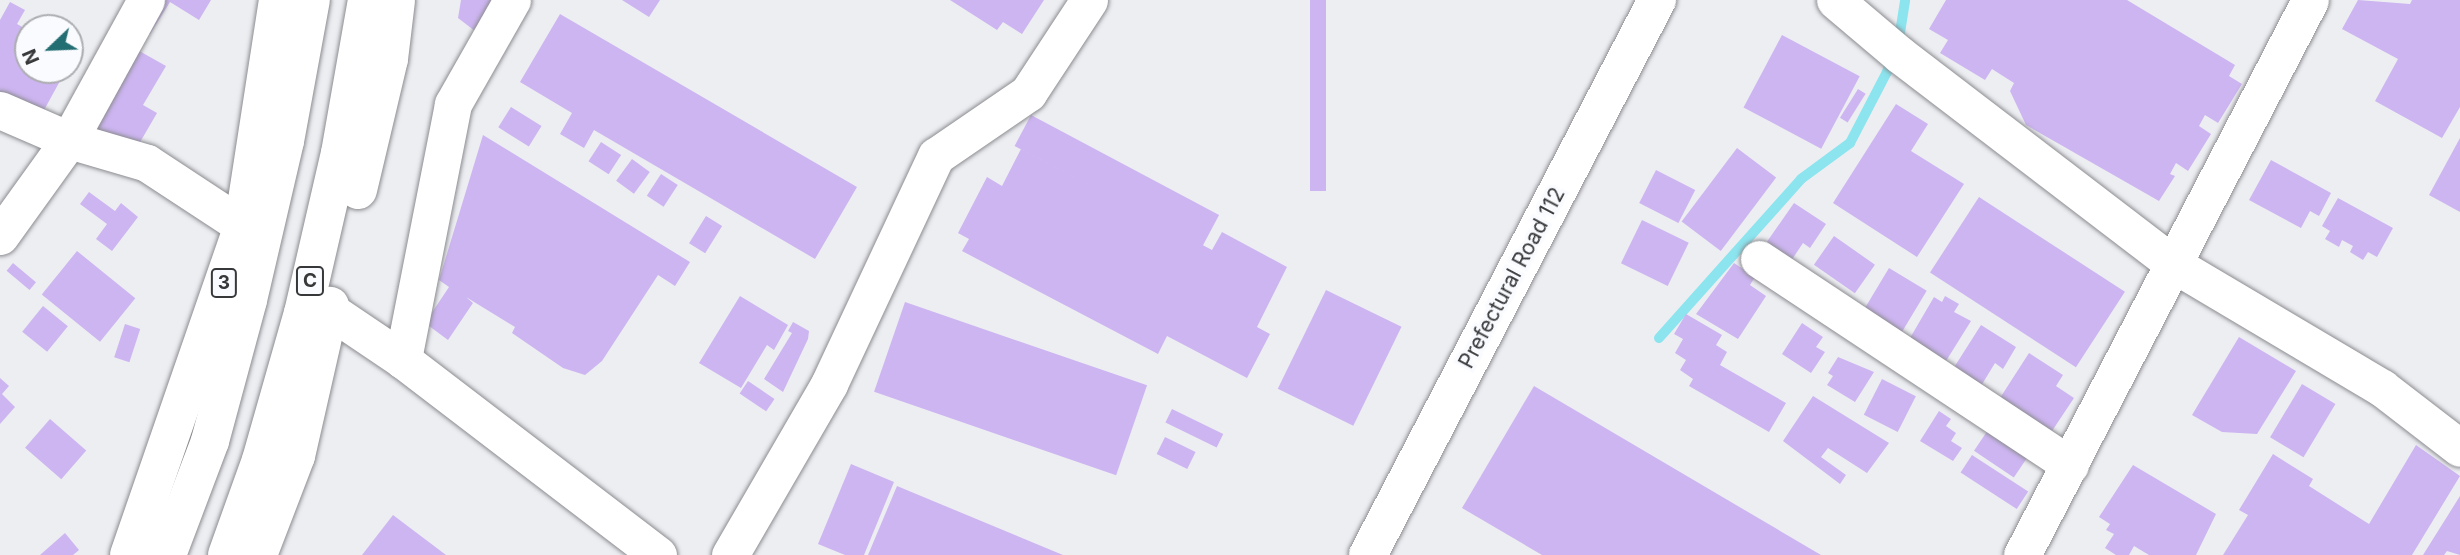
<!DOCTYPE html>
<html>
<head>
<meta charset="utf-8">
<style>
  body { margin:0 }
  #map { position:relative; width:2460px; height:555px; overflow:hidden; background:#edeef2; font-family:Inter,sans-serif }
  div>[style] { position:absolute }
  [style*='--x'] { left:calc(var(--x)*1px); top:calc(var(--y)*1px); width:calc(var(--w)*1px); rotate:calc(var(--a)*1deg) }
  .stream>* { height:10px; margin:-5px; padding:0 5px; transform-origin:5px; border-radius:5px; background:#8be4ee }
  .building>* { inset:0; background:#cdb5f1; transform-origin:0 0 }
  .roads { filter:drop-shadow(0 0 2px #8b8c90) drop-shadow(0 0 2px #8b8c90) }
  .minor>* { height:37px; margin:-18.5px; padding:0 18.5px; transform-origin:18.5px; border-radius:18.5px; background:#fff }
  .major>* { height:38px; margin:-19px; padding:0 19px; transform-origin:19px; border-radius:19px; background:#fff }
  .highway>* { height:38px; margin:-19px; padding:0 19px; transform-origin:19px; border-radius:19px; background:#fff }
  span { translate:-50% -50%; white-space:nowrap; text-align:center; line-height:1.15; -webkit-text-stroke:7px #fafbff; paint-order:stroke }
  .shield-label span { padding:2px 5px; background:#fafbff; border:2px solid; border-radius:5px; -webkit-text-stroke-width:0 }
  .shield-label { font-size:19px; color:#373839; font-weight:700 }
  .street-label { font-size:21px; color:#373839 }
  .north { position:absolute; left:14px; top:14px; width:70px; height:70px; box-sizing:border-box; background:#fafbff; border:2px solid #acadb0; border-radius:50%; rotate:247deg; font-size:19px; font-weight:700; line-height:28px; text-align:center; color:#373839 }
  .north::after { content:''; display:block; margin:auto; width:24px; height:32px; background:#236e72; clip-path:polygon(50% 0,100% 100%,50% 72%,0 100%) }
</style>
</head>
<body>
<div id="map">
  <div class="stream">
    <div style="--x:1659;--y:338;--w:213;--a:-48.2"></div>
    <div style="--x:1801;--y:179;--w:61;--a:-36.3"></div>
    <div style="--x:1850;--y:143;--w:80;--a:-62.5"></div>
    <div style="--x:1887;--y:72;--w:35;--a:-70"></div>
    <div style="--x:1899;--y:39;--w:39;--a:-81"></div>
  </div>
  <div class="building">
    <div style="clip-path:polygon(161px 0,211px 0,199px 20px,170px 2px,150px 34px,143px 30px)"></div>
    <div style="clip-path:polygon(461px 0,493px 0,475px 31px,458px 18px)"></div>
    <div style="clip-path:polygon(622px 0,660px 0,649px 17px)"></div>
    <div style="clip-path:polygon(950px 0,1044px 0,1022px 34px,1003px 22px,997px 30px)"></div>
    <div style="left:1310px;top:0;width:16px;height:191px"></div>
    <div style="clip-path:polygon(1946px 0,2127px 0,2235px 65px,2229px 76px,2242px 84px,2218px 123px,2205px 115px,2199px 126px,2211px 134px,2188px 171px,2176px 163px,2170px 174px,2175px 176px,2159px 201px,2026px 125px,2010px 91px,2014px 83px,1992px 69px,1985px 80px,1940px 53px,1948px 40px,1929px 29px)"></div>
    <div style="clip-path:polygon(2358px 0,2410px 4px,2412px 0,2460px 0,2460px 107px,2442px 138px,2375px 101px,2398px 59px,2342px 29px)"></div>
    <div style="clip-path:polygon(10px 2px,25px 10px,17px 24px,28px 30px,28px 70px,66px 70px,43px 112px,0 92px,0 20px)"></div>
    <div style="clip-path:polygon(560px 14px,857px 187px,815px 259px,594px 130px,584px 148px,560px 134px,572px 113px,520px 82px)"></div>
    <div style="left:1782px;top:35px;width:88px;height:82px;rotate:28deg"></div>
    <div style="clip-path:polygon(134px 48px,166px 66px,143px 105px,157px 113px,132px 156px,84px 133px)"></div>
    <div style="left:1858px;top:89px;width:9px;height:34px;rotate:32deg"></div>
    <div style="clip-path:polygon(1896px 104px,1928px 124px,1911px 151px,1964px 184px,1917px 257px,1833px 203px)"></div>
    <div style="left:511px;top:107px;width:36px;height:24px;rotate:32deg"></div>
    <div style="left:1031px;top:115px;width:213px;height:35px;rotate:28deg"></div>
    <div style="clip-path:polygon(483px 135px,690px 262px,675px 286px,658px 275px,602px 361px,585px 375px,563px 368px,512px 333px,515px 327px,466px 297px,473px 303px,448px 340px,425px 323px,449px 287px,439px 280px)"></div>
    <div style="clip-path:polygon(2460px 138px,2460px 212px,2429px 195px)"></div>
    <div style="left:601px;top:142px;width:24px;height:23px;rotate:33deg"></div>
    <div style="left:1737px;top:148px;width:49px;height:92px;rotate:37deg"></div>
    <div style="clip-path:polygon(1021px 149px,1212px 250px,1222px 232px,1287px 267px,1257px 327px,1270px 334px,1247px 378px,1167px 336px,1158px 354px,962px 251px,969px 239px,958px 233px,987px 177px,1002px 186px)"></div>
    <div style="left:632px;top:159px;width:22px;height:27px;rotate:36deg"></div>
    <div style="clip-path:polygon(2271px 160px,2331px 193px,2319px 216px,2310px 211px,2301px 228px,2249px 200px)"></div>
    <div style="left:1656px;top:170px;width:44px;height:37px;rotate:27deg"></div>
    <div style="left:661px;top:174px;width:20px;height:26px;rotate:33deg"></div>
    <div style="clip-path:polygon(89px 192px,115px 211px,121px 203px,138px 217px,112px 251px,96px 239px,107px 224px,80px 204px)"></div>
    <div style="left:1979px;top:197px;width:174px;height:90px;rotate:33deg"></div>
    <div style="clip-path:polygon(2338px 198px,2393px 228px,2377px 257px,2368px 252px,2363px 260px,2350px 252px,2353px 246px,2342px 240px,2339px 247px,2325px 239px,2330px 231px,2322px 226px)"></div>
    <div style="clip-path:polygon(1794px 203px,1826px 224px,1810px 248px,1803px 243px,1789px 264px,1764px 246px)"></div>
    <div style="left:706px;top:216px;width:19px;height:32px;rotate:32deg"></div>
    <div style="left:1642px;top:220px;width:52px;height:48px;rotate:26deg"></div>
    <div style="left:1834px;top:236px;width:50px;height:35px;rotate:35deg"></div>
    <div style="left:77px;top:251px;width:75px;height:56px;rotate:39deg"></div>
    <div style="left:13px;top:263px;width:30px;height:10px;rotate:40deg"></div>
    <div style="clip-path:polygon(1734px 263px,1755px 277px,1750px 285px,1766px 296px,1738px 339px,1696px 314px)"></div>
    <div style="left:1889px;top:268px;width:44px;height:49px;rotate:31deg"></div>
    <div style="left:1326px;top:290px;width:84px;height:110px;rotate:26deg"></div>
    <div style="clip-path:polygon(740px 296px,788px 325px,774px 350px,767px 345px,741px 388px,699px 363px)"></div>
    <div style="clip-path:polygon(1945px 296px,1959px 304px,1954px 312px,1971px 321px,1946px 361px,1910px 338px,1934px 297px,1942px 302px)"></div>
    <div style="left:905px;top:302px;width:256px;height:95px;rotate:19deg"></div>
    <div style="left:43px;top:306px;width:32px;height:33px;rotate:39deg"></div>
    <div style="clip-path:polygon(1686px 314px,1722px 335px,1716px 345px,1727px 352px,1720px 365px,1786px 403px,1769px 432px,1689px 386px,1693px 379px,1680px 370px,1686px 360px,1675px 353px,1683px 339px,1674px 334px)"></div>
    <div style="clip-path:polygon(793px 322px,809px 331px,808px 339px,783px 392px,764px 379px,792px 333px,788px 331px)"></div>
    <div style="clip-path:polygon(1802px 323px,1823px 337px,1816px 347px,1825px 352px,1811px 373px,1782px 354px)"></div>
    <div style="left:125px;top:324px;width:16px;height:35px;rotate:18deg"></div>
    <div style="clip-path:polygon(1981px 325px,2016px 347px,2003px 369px,1995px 363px,1981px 386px,1953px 369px)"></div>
    <div style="clip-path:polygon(2239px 337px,2296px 371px,2257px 434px,2222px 432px,2192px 415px)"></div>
    <div style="clip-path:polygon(2029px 353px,2063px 375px,2056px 386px,2074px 398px,2052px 431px,2000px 398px)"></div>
    <div style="clip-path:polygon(1838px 357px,1874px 372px,1855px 402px,1827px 385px,1833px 376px,1828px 373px)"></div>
    <div style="clip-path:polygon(0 378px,9px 386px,2px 394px,15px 407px,0 424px)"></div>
    <div style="left:1882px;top:379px;width:38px;height:40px;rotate:27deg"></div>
    <div style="left:748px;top:381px;width:32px;height:15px;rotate:34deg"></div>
    <div style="left:2302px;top:384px;width:39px;height:62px;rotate:31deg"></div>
    <div style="clip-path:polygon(1534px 386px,1821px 555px,1542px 555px,1462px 508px)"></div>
    <div style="clip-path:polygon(1813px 396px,1889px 443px,1867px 473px,1828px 448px,1821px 457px,1846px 475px,1840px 484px,1783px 441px)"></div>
    <div style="left:1172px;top:409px;width:57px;height:15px;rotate:26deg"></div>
    <div style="clip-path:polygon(1939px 411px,1951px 419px,1946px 426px,1956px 433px,1951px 441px,1962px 448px,1953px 461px,1920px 441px)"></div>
    <div style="left:50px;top:419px;width:48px;height:38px;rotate:41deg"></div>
    <div style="left:1988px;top:430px;width:48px;height:25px;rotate:34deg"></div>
    <div style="left:1165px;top:437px;width:34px;height:19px;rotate:26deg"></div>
    <div style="clip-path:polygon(2416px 445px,2460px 476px,2412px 555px,2223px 555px,2248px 515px,2239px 510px,2273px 454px,2313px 479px,2309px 486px,2369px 524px)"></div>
    <div style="left:1972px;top:455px;width:67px;height:21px;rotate:33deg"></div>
    <div style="clip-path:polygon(851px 464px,894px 482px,864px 555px,845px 555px,818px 544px)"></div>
    <div style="clip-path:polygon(2133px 465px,2216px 514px,2196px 555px,2149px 555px,2134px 546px,2129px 555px,2116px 555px,2105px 548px,2114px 534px,2106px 530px,2110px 524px,2099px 517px)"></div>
    <div style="clip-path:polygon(897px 486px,1063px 555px,868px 555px)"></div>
    <div style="clip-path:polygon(2460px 496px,2460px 555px,2447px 551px,2444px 555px,2423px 555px)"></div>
    <div style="clip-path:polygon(393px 515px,446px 555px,362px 555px)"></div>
    <div style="clip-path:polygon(65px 533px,79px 550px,73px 555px,40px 555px)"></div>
  </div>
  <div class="roads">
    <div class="minor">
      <div style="--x:512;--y:0;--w:120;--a:119.6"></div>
      <div style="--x:453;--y:104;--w:261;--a:101.1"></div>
      <div style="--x:403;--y:360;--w:321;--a:37.4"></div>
      <div style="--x:1835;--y:0;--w:85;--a:40.2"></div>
      <div style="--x:1900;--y:55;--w:346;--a:37.4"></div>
      <div style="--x:2175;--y:265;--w:241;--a:30.7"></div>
      <div style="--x:2382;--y:388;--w:98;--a:37.6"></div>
      <div style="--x:0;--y:110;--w:75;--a:23.5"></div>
      <div style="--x:69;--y:140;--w:81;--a:16.4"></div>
      <div style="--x:147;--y:163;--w:115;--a:33.3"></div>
      <div style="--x:0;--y:236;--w:118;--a:-54.3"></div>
      <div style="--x:69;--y:140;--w:160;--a:-61.2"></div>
      <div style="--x:1759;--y:259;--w:373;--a:33.5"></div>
      <div style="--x:329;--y:310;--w:89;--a:34"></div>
      <div style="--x:730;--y:555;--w:198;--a:-59.9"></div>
      <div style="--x:829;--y:384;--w:252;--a:-64.9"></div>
      <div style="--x:936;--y:156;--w:112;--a:-34.4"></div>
      <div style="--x:1028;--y:93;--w:111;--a:-56.7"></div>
      <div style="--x:2022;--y:555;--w:625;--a:-62.57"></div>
    </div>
    <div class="major">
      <div style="--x:1368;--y:555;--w:626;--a:-62.49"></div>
    </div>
    <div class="highway">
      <div style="--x:358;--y:190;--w:135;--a:-76.7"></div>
      <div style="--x:389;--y:59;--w:59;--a:-83.2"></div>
      <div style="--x:129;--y:555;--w:348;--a:-70.9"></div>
      <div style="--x:243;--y:226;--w:229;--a:-81.2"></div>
      <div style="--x:167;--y:555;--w:122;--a:-69.3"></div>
      <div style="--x:210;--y:441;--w:146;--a:-74.9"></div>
      <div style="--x:248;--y:300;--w:163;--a:-76.9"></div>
      <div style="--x:285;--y:141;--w:143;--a:-79.6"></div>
      <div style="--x:227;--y:555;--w:101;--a:-70.3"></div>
      <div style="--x:261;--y:460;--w:153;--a:-74.1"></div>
      <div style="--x:303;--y:313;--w:164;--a:-77"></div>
      <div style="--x:340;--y:153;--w:155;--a:-80"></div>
      <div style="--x:258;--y:555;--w:106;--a:-69"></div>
      <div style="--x:296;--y:456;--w:154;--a:-77.2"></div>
    </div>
  </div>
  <div class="shield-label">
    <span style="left:310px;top:281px">C</span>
    <span style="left:224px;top:283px">3</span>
  </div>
  <div class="street-label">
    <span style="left:1512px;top:278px;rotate:-62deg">Prefectural Road 112</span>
  </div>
  <div class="north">N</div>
</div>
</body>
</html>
